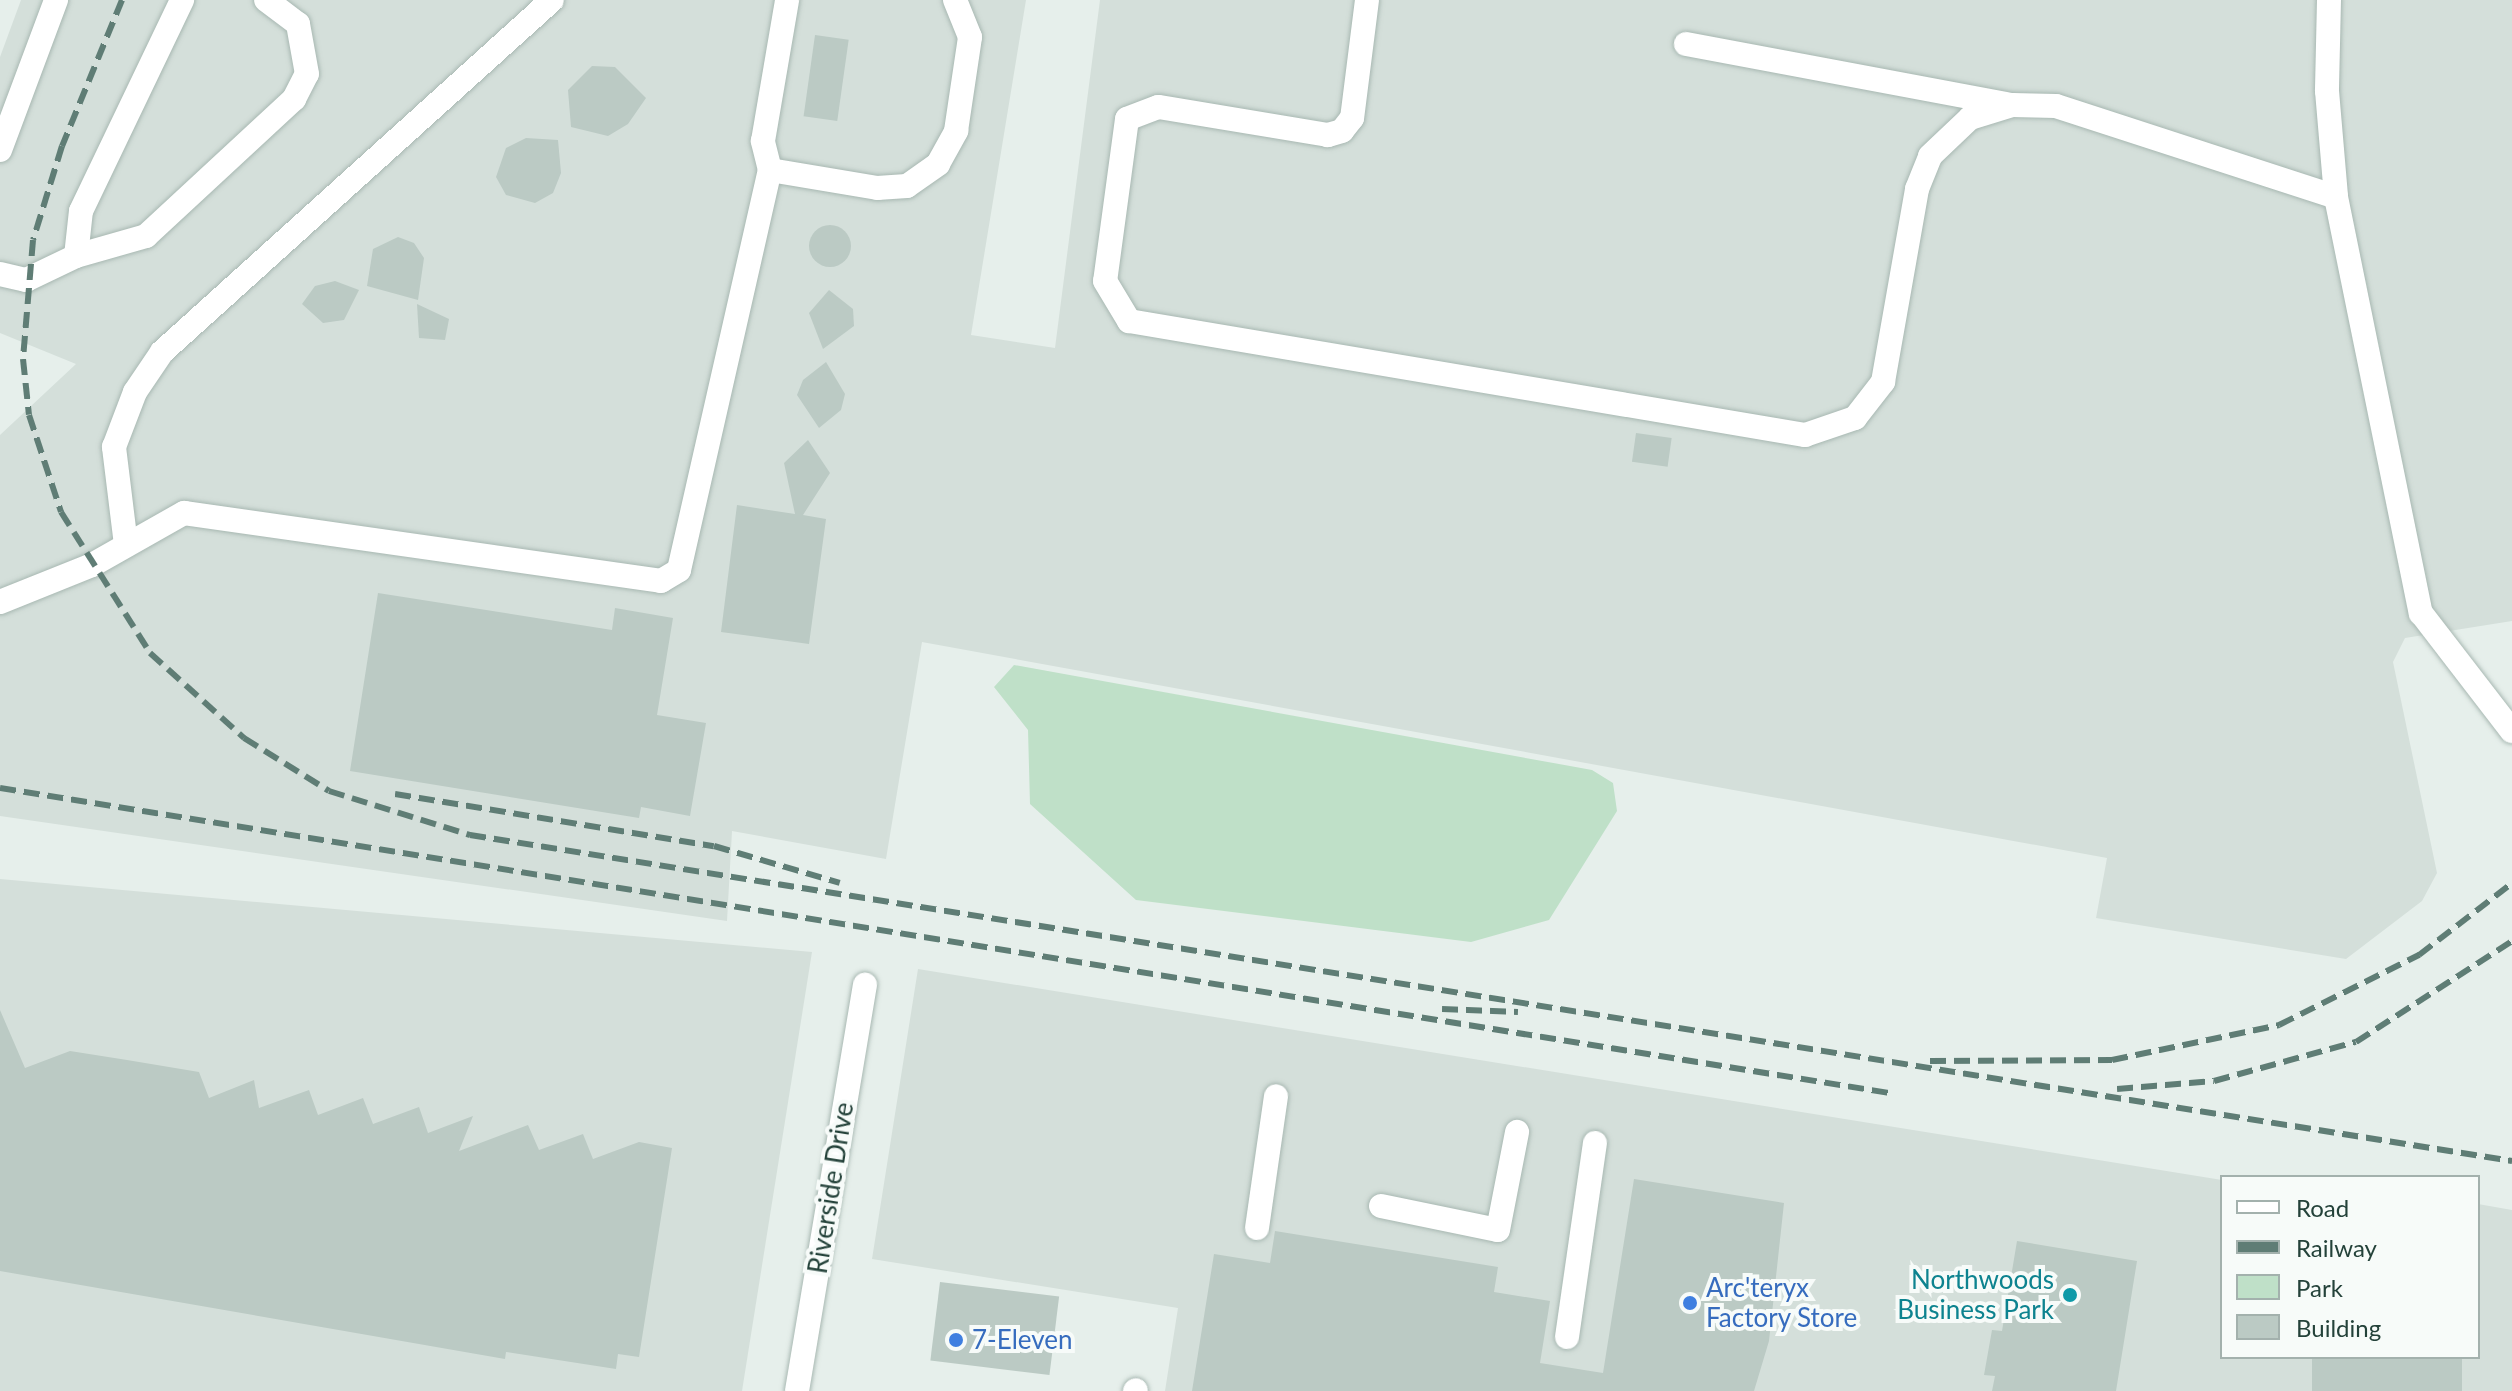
<!DOCTYPE html>
<html>
<head>
<meta charset="utf-8">
<style>
  body { margin:0 }
  #map { position:relative; width:2512px; height:1391px; overflow:hidden; background:#e6efeb; font-family:Lato,sans-serif }
  div>[style] { position:absolute }
  [style*='--x'] { left:calc(var(--x)*1px); top:calc(var(--y)*1px); width:calc(var(--w)*1px); rotate:calc(var(--a)*1deg) }
  .built>* { inset:0; background:#d4dfda }
  .green>* { inset:0; background:#bfe0c8 }
  .building>* { inset:0; background:#bbcac4; transform-origin:0 0 }
  .round { border-radius:50% }
  .roads { filter:drop-shadow(0 0 2px #a8b8b2) drop-shadow(0 0 2px #a8b8b2) }
  .minor>* { height:24px; margin:-12px; padding:0 12px; transform-origin:12px; border-radius:12px; background:#fff }
  .rail>* { height:6px; margin-top:-3px; transform-origin:0; background:repeating-linear-gradient(90deg,#5f7d75 0 16px,transparent 0 24px) }
  .dots>* { width:22px; height:22px; translate:-50% -50%; box-sizing:border-box; border:4px solid #f7fbf9; border-radius:50% }
  span { translate:-50% -50%; white-space:nowrap; text-align:center; line-height:1.15; -webkit-text-stroke:8px #f7fbf9; paint-order:stroke }
  .street-label { font-size:26px; color:#24423a }
  .culture-label { font-size:26px; color:#0d838f }
  .right { translate:-100% -50%; text-align:right }
  .shop-label { font-size:26px; color:#366cbe }
  .left { translate:0 -50%; text-align:left }
  .legend { position:absolute; left:2220px; top:1175px; width:260px; height:184px; box-sizing:border-box; background:#f7fbf9; border:2px solid #a3b1ad; margin:0; padding:10px 14px; list-style:none; font-size:24px; color:#24423a }
  .legend li { display:flex; align-items:center; gap:16px; height:40px }
  .legend b { width:40px; border:2px solid #a3b1ad }
</style>
</head>
<body>
<div id="map">
  <div class="built">
    <div style="clip-path:polygon(21px 0,1026px 0,971px 335px,1055px 348px,1100px 0,2512px 0,2512px 621px,2405px 638px,2393px 662px,2437px 873px,2422px 901px,2346px 959px,2096px 918px,2107px 858px,922px 642px,886px 859px,732px 831px,727px 921px,0 816px,0 435px,76px 364px,0 333px,0 57px)"></div>
    <div style="clip-path:polygon(0 879px,812px 952px,742px 1391px,0 1391px)"></div>
    <div style="clip-path:polygon(918px 969px,2222px 1180px,2222px 1357px,2478px 1357px,2478px 1204px,2512px 1210px,2512px 1391px,1165px 1391px,1178px 1308px,872px 1259px)"></div>
  </div>
  <div class="green">
    <div style="clip-path:polygon(1014px 665px,1592px 770px,1613px 783px,1617px 811px,1549px 920px,1471px 942px,1136px 900px,1030px 804px,1028px 730px,994px 687px)"></div>
  </div>
  <div class="building">
    <div style="left:815px;top:35px;width:34px;height:82px;rotate:8deg"></div>
    <div style="clip-path:polygon(592px 66px,615px 67px,646px 98px,628px 124px,608px 136px,571px 127px,568px 90px)"></div>
    <div style="clip-path:polygon(558px 140px,561px 173px,553px 193px,535px 203px,506px 195px,496px 177px,506px 148px,526px 138px)"></div>
    <div class="round" style="left:809px;top:225px;width:42px;height:42px"></div>
    <div style="clip-path:polygon(398px 237px,414px 243px,424px 258px,418px 300px,367px 286px,373px 249px)"></div>
    <div style="clip-path:polygon(335px 281px,359px 290px,344px 320px,323px 323px,302px 304px,315px 286px)"></div>
    <div style="clip-path:polygon(829px 290px,853px 309px,854px 326px,823px 349px,809px 313px)"></div>
    <div style="clip-path:polygon(417px 304px,449px 319px,445px 340px,419px 338px)"></div>
    <div style="clip-path:polygon(826px 362px,845px 394px,841px 410px,819px 428px,797px 395px,803px 380px)"></div>
    <div style="left:1636px;top:433px;width:36px;height:29px;rotate:8deg"></div>
    <div style="clip-path:polygon(808px 440px,830px 473px,803px 515px,826px 519px,809px 644px,721px 632px,737px 505px,795px 514px,784px 463px)"></div>
    <div style="clip-path:polygon(378px 593px,612px 630px,615px 608px,673px 618px,657px 715px,706px 723px,690px 816px,641px 807px,639px 818px,350px 771px)"></div>
    <div style="clip-path:polygon(0 1010px,25px 1068px,70px 1051px,127px 1060px,199px 1072px,209px 1098px,254px 1080px,259px 1108px,309px 1090px,318px 1115px,363px 1098px,373px 1124px,419px 1107px,428px 1133px,473px 1116px,459px 1151px,528px 1125px,539px 1150px,583px 1134px,593px 1159px,639px 1142px,672px 1148px,639px 1357px,618px 1354px,616px 1369px,506px 1352px,505px 1359px,0 1271px)"></div>
    <div style="clip-path:polygon(1634px 1179px,1784px 1203px,1769px 1341px,1754px 1391px,1192px 1391px,1214px 1254px,1270px 1263px,1275px 1231px,1498px 1267px,1494px 1292px,1550px 1301px,1540px 1363px,1603px 1373px)"></div>
    <div style="clip-path:polygon(2017px 1241px,2137px 1261px,2116px 1391px,1992px 1391px,1995px 1376px,1984px 1375px,1992px 1330px,2002px 1331px)"></div>
    <div style="left:940px;top:1282px;width:120px;height:79px;rotate:7deg"></div>
    <div style="left:2312px;top:1357px;width:150px;height:34px"></div>
  </div>
  <div class="roads">
    <div class="minor">
      <div style="--x:1367;--y:0;--w:119;--a:97.2"></div>
      <div style="--x:1352;--y:118;--w:16;--a:128"></div>
      <div style="--x:1342;--y:131;--w:15;--a:164"></div>
      <div style="--x:1328;--y:135;--w:172;--a:-170.6"></div>
      <div style="--x:1158;--y:107;--w:33;--a:159"></div>
      <div style="--x:1127;--y:119;--w:163;--a:97.7"></div>
      <div style="--x:1105;--y:281;--w:47;--a:59"></div>
      <div style="--x:1129;--y:321;--w:686;--a:9.57"></div>
      <div style="--x:1805;--y:435;--w:53;--a:-18.8"></div>
      <div style="--x:1855;--y:418;--w:46;--a:-52.1"></div>
      <div style="--x:1883;--y:382;--w:196;--a:-80"></div>
      <div style="--x:1917;--y:189;--w:35;--a:-68"></div>
      <div style="--x:1930;--y:156;--w:55;--a:-43.5"></div>
      <div style="--x:1970;--y:118;--w:44;--a:-17.2"></div>
      <div style="--x:2012;--y:105;--w:44;--a:1.3"></div>
      <div style="--x:2056;--y:106;--w:294;--a:18"></div>
      <div style="--x:2329;--y:0;--w:91;--a:91.3"></div>
      <div style="--x:2327;--y:91;--w:106;--a:85.1"></div>
      <div style="--x:2336;--y:197;--w:425;--a:78.5"></div>
      <div style="--x:2421;--y:613;--w:149;--a:52.4"></div>
      <div style="--x:1686;--y:44;--w:326;--a:10.6"></div>
      <div style="--x:0;--y:150;--w:160;--a:-69.5"></div>
      <div style="--x:770;--y:170;--w:109;--a:9.5"></div>
      <div style="--x:877;--y:188;--w:30;--a:-4"></div>
      <div style="--x:907;--y:186;--w:38;--a:-35"></div>
      <div style="--x:938;--y:164;--w:38;--a:-61"></div>
      <div style="--x:956;--y:131;--w:95;--a:-81.5"></div>
      <div style="--x:970;--y:37;--w:40;--a:-112"></div>
      <div style="--x:76;--y:256;--w:45;--a:-83.7"></div>
      <div style="--x:81;--y:211;--w:234;--a:-64.4"></div>
      <div style="--x:0;--y:274;--w:27;--a:13"></div>
      <div style="--x:26;--y:280;--w:55;--a:-25.6"></div>
      <div style="--x:76;--y:256;--w:73;--a:-15.9"></div>
      <div style="--x:146;--y:236;--w:202;--a:-42.8"></div>
      <div style="--x:294;--y:99;--w:28;--a:-63"></div>
      <div style="--x:307;--y:74;--w:51;--a:-100.2"></div>
      <div style="--x:298;--y:24;--w:40;--a:-143"></div>
      <div style="--x:126;--y:545;--w:99;--a:-97"></div>
      <div style="--x:114;--y:447;--w:59;--a:-69.1"></div>
      <div style="--x:135;--y:392;--w:48;--a:-56"></div>
      <div style="--x:162;--y:352;--w:525;--a:-42.07"></div>
      <div style="--x:0;--y:602;--w:99;--a:-21.9"></div>
      <div style="--x:92;--y:565;--w:106;--a:-29.5"></div>
      <div style="--x:184;--y:513;--w:482;--a:8.1"></div>
      <div style="--x:661;--y:581;--w:21;--a:-31"></div>
      <div style="--x:679;--y:570;--w:410;--a:-77.2"></div>
      <div style="--x:770;--y:170;--w:30;--a:-104"></div>
      <div style="--x:763;--y:141;--w:143;--a:-80.3"></div>
      <div style="--x:1381;--y:1206;--w:119;--a:11.6"></div>
      <div style="--x:1498;--y:1230;--w:100;--a:-79"></div>
      <div style="--x:1257;--y:1228;--w:133;--a:-81.8"></div>
      <div style="--x:1567;--y:1337;--w:196;--a:-81.8"></div>
      <div style="--x:797;--y:1391;--w:412;--a:-80.5"></div>
      <div style="--x:1135;--y:1391;--w:1;--a:-45"></div>
    </div>
  </div>
  <div class="rail">
    <div style="--x:122;--y:0;--w:158;--a:112.3"></div>
    <div style="--x:62;--y:146;--w:98;--a:107.1"></div>
    <div style="--x:33;--y:240;--w:119;--a:94.8"></div>
    <div style="--x:23;--y:359;--w:56;--a:83.9"></div>
    <div style="--x:29;--y:415;--w:102;--a:71.7"></div>
    <div style="--x:61;--y:512;--w:167;--a:57.7"></div>
    <div style="--x:150;--y:653;--w:127;--a:42.1"></div>
    <div style="--x:244;--y:738;--w:100;--a:31.9"></div>
    <div style="--x:329;--y:791;--w:148;--a:17.3"></div>
    <div style="--x:470;--y:835;--w:2068;--a:9.07"></div>
    <div style="--x:0;--y:788;--w:1913;--a:9.17"></div>
    <div style="--x:395;--y:794;--w:323;--a:9.3"></div>
    <div style="--x:714;--y:846;--w:131;--a:16.4"></div>
    <div style="--x:1442;--y:1009;--w:76;--a:2.3"></div>
    <div style="--x:1930;--y:1061;--w:182;--a:-0.3"></div>
    <div style="--x:2112;--y:1060;--w:171;--a:-11.8"></div>
    <div style="--x:2279;--y:1025;--w:157;--a:-26.6"></div>
    <div style="--x:2419;--y:955;--w:118;--a:-37.7"></div>
    <div style="--x:2117;--y:1089;--w:97;--a:-4.7"></div>
    <div style="--x:2214;--y:1081;--w:147;--a:-15.4"></div>
    <div style="--x:2356;--y:1042;--w:186;--a:-32.9"></div>
  </div>
  <div class="dots">
    <div style="left:2070px;top:1295px;background:#0f9aa8"></div>
    <div style="left:1690px;top:1303px;background:#3f7fe0"></div>
    <div style="left:956px;top:1340px;background:#3f7fe0"></div>
  </div>
  <div class="street-label">
    <span style="left:831px;top:1188px;rotate:-81deg">Riverside Drive</span>
  </div>
  <div class="culture-label">
    <span class="right" style="left:2054px;top:1295px">Northwoods<br>Business Park</span>
  </div>
  <div class="shop-label">
    <span class="left" style="left:1706px;top:1303px">Arc'teryx<br>Factory Store</span>
    <span class="left" style="left:972px;top:1340px">7-Eleven</span>
  </div>
  <ul class="legend">
  <li><b style="height:10px;background:#fff"></b>Road</li>
  <li><b style="height:10px;background:#5f7d75"></b>Railway</li>
  <li><b style="height:22px;background:#bfe0c8"></b>Park</li>
  <li><b style="height:22px;background:#bbcac4"></b>Building</li>
  </ul>
</div>
</body>
</html>
